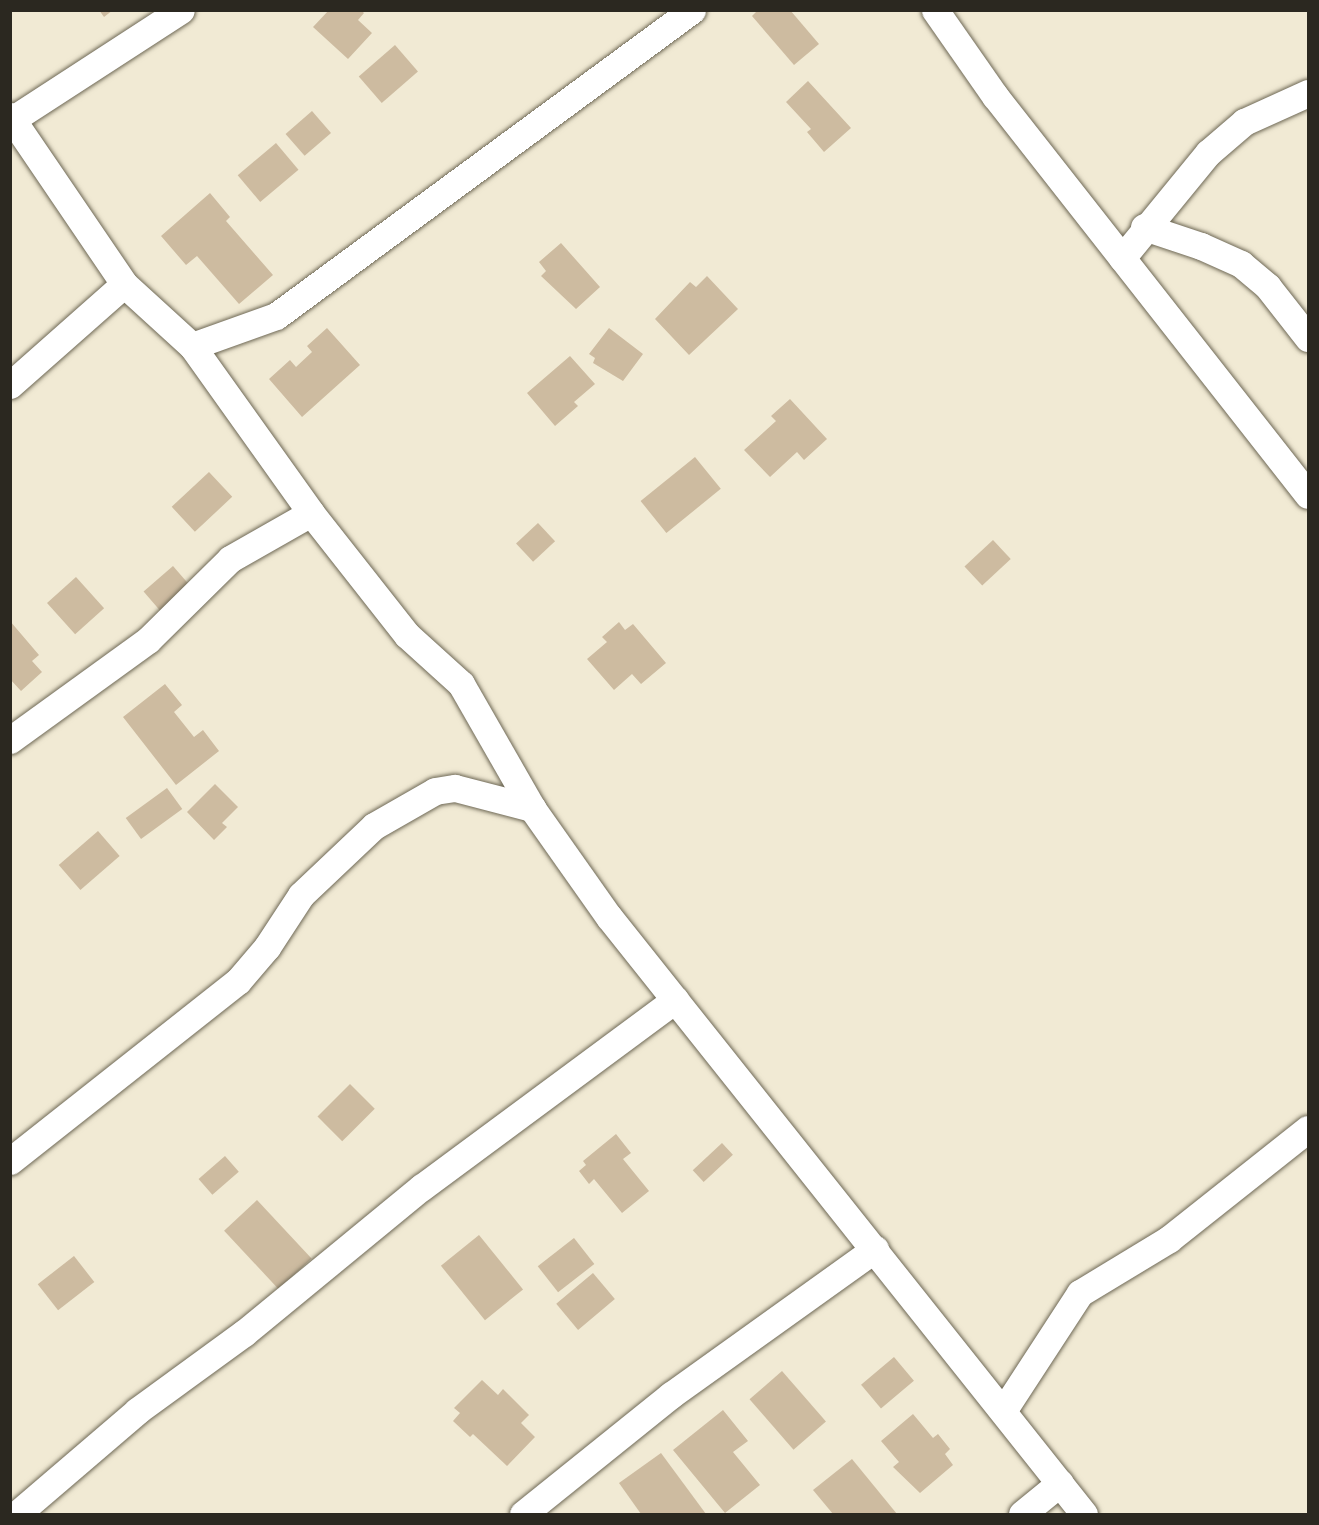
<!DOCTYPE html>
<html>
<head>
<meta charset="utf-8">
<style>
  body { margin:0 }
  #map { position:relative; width:1319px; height:1525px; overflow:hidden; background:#f1ead4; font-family:"Source Sans 3",sans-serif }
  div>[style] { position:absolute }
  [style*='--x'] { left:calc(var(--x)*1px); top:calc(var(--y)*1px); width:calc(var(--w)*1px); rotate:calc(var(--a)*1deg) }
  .building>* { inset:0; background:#cdbba0; transform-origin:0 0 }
  .roads { filter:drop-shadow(0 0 2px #6e6855) drop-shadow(0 0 2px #6e6855) }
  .minor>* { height:27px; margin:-13.5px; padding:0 13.5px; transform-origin:13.5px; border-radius:13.5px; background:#fff }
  span { translate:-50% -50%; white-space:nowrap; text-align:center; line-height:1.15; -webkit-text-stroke:4.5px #fff; paint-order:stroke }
  .frame { position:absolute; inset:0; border:12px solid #2b2820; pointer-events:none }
</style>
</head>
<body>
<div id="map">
  <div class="building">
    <div style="clip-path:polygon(99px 10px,113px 10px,104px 17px)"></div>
    <div style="clip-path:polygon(329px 10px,361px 10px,364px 13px,358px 20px,372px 33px,348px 59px,313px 27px)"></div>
    <div style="clip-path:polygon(758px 10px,790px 10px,819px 44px,794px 65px,752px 16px)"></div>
    <div style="left:395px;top:45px;width:35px;height:48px;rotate:49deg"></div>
    <div style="clip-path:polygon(808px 81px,851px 128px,824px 152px,807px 132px,811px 129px,786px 102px)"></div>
    <div style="left:312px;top:111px;width:29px;height:35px;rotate:49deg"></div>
    <div style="left:276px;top:143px;width:35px;height:50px;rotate:50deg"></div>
    <div style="clip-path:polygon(210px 193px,230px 217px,226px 221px,273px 275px,239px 304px,197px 256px,186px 265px,161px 236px)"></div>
    <div style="clip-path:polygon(561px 243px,600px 287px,576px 309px,541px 276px,546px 271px,539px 262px)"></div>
    <div style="clip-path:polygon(707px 276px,738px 309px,689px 355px,655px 319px,690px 282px,696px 287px)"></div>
    <div style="clip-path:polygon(327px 328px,360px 365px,302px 417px,269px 379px,290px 360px,296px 367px,312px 352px,307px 346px)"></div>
    <div style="clip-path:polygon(609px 328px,643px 354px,623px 381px,593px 363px,595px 358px,589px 354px)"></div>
    <div style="clip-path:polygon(570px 356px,595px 384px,574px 402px,578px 406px,555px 426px,527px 393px)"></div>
    <div style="clip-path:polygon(790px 399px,827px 439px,804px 460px,797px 452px,770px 477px,744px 450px,776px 421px,771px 416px)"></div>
    <div style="left:695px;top:457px;width:41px;height:70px;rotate:51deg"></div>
    <div style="left:209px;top:472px;width:34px;height:51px;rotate:47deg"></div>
    <div style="left:538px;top:523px;width:25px;height:30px;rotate:47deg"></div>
    <div style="left:993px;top:540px;width:26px;height:39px;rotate:47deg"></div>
    <div style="left:173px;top:566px;width:28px;height:39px;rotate:49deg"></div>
    <div style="left:76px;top:577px;width:42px;height:39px;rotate:48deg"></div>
    <div style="clip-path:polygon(10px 621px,39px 655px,32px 661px,42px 672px,21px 691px,10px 679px)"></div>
    <div style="clip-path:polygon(619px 622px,625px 630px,633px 624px,666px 663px,641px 684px,632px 674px,614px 690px,587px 659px,607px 642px,602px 637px)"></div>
    <div style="clip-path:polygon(165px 684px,182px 705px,174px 712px,194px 737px,203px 730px,219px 751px,176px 785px,123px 717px)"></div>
    <div style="clip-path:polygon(215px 784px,238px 807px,222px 823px,227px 827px,214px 840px,187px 812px)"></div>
    <div style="left:167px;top:788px;width:26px;height:51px;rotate:54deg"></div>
    <div style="left:98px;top:831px;width:33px;height:52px;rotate:49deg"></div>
    <div style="left:350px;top:1084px;width:35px;height:46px;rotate:45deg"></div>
    <div style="clip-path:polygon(616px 1134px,631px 1153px,623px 1159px,649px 1191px,622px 1213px,594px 1179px,589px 1184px,579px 1171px,586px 1165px,583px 1161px)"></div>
    <div style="left:722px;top:1143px;width:16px;height:40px;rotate:47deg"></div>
    <div style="left:225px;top:1156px;width:21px;height:35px;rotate:49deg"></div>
    <div style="left:257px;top:1200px;width:80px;height:45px;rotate:47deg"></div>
    <div style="left:479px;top:1235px;width:70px;height:49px;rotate:51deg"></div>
    <div style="left:574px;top:1238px;width:33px;height:46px;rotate:52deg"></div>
    <div style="left:74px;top:1256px;width:33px;height:46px;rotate:52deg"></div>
    <div style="left:593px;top:1273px;width:34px;height:48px;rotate:50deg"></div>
    <div style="left:894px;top:1357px;width:31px;height:43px;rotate:50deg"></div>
    <div style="left:782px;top:1371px;width:67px;height:43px;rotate:49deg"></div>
    <div style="clip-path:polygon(482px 1380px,498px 1395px,503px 1389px,529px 1415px,521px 1423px,535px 1437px,507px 1466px,473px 1434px,470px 1437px,453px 1421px,460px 1413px,454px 1408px)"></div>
    <div style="clip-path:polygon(723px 1410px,748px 1441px,733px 1452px,760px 1485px,725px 1513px,673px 1450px)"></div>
    <div style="clip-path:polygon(913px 1414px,933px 1438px,938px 1434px,950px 1449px,945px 1454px,953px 1465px,920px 1493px,893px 1467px,899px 1462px,881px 1441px)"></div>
    <div style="clip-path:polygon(661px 1453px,706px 1514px,641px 1514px,619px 1483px)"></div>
    <div style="clip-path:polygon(852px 1459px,897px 1514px,833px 1514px,813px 1490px)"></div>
  </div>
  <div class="roads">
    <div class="minor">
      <div style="--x:692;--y:10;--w:516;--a:143.66"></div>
      <div style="--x:276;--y:316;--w:89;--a:160.3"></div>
      <div style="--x:192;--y:346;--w:205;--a:54.5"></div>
      <div style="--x:311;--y:513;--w:155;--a:51.8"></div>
      <div style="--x:407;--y:635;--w:73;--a:42.2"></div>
      <div style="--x:461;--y:684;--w:143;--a:60.2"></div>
      <div style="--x:532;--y:808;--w:133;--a:54.8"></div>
      <div style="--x:609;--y:917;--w:763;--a:51.49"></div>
      <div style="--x:935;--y:10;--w:105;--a:55.1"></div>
      <div style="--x:995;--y:96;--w:507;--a:51.89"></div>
      <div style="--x:10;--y:116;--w:203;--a:55.8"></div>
      <div style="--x:124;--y:284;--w:92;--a:42.4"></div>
      <div style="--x:13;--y:119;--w:200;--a:-33"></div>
      <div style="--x:1144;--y:227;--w:60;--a:18.4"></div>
      <div style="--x:1201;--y:246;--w:44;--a:24.2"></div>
      <div style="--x:1241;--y:264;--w:35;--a:40"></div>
      <div style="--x:1268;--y:287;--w:65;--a:51.9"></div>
      <div style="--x:1122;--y:258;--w:136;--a:-50.7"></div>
      <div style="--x:1208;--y:153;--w:48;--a:-40.7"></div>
      <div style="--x:1244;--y:122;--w:70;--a:-24.4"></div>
      <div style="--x:10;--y:385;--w:152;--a:-41.5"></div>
      <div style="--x:10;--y:740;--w:170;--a:-35.9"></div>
      <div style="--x:148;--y:640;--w:115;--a:-44.6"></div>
      <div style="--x:230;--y:559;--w:93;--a:-29.6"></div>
      <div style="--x:10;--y:1161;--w:290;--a:-38.3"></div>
      <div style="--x:238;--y:981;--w:45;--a:-49.5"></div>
      <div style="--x:267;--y:947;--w:62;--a:-56.8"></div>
      <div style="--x:301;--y:895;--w:100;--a:-43.4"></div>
      <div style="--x:374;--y:826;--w:70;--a:-29.8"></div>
      <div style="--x:435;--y:791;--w:20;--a:-9"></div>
      <div style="--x:455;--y:788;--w:80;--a:14.6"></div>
      <div style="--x:1003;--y:1411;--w:141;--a:-56.9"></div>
      <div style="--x:1080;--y:1293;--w:104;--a:-31.2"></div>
      <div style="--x:1169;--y:1239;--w:177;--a:-38.4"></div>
      <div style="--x:17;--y:1514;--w:158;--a:-40.6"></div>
      <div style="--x:137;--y:1411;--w:132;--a:-36.1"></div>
      <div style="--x:244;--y:1333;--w:230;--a:-39.4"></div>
      <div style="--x:422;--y:1187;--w:315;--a:-36.5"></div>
      <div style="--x:523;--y:1514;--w:190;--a:-38.8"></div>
      <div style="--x:671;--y:1395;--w:251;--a:-35.6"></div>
      <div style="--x:1022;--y:1514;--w:49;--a:-39.2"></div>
    </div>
  </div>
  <div class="frame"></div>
</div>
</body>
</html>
